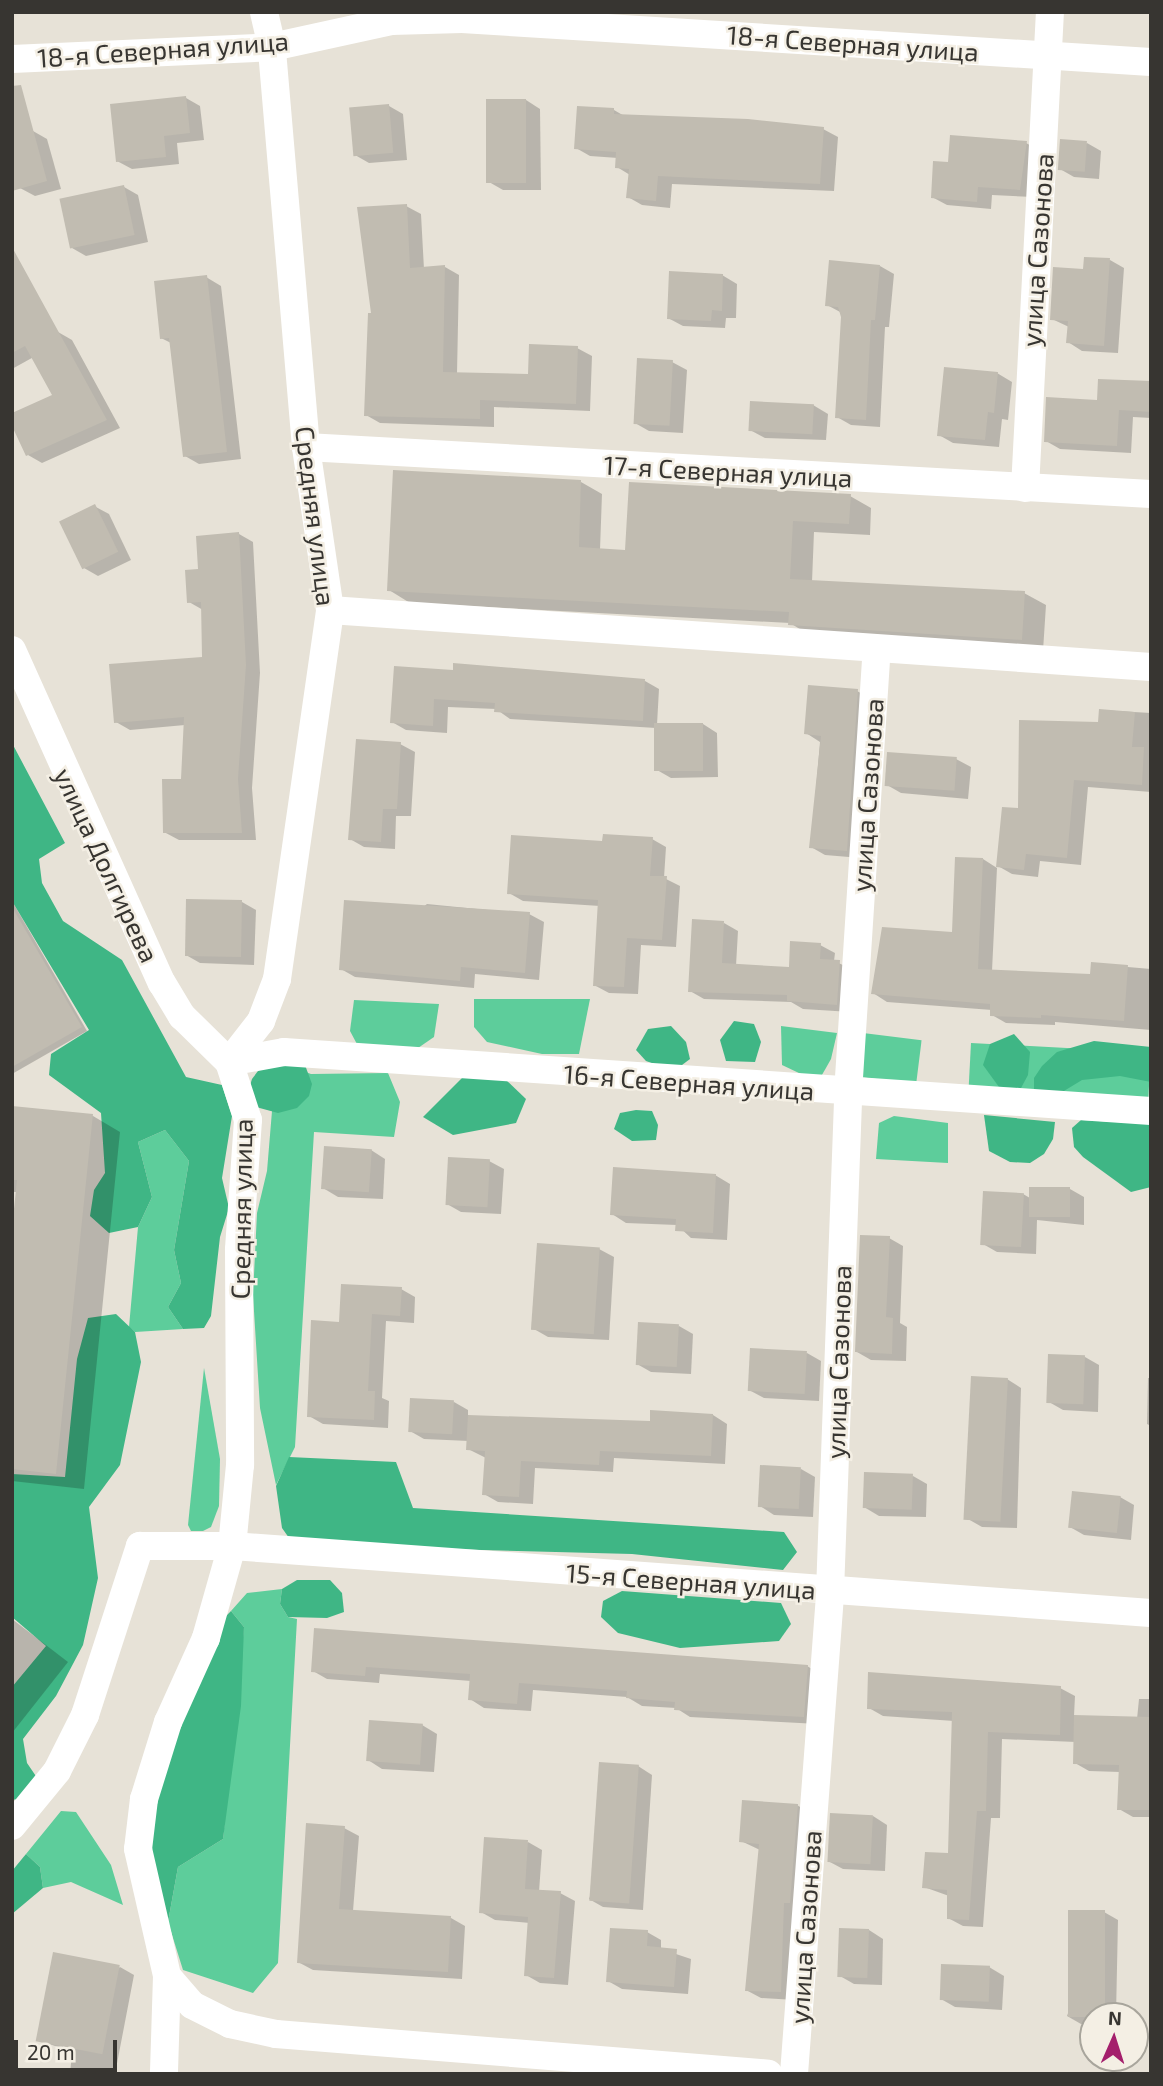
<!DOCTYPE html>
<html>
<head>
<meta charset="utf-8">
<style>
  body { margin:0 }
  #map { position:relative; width:1163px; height:2086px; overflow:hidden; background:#e7e2d7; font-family:"Exo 2",sans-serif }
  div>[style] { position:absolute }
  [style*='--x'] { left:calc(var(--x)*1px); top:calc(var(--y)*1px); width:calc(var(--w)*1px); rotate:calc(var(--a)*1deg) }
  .green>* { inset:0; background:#5dcd9b; transform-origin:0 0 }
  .forest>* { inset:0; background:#3fb685 }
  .shadow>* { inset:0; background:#0003 }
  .building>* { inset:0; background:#c1bcb1; transform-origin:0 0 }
  .street>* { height:28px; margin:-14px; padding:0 14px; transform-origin:14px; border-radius:14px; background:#fff }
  span { translate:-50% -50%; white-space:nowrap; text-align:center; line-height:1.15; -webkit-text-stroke:5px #f4efe4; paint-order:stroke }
  .street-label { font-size:26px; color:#373531 }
  .frame { position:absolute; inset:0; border:14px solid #373531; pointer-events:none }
  .north { position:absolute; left:1079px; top:2002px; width:70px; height:70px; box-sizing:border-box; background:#f4efe4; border:2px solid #a8a59c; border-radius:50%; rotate:3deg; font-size:19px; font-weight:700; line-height:28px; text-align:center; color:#373531 }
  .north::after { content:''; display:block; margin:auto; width:24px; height:32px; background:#a41f6c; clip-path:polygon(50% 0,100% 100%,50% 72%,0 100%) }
  .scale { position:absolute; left:14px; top:2040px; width:103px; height:32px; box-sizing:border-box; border:4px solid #373531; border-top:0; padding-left:9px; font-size:21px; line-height:24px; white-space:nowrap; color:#373531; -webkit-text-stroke:5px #f4efe4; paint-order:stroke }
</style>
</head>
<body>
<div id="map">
  <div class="green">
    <div style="clip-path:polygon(474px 999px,590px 999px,579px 1054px,542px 1054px,487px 1042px,474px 1027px)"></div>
    <div style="clip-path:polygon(354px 1000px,439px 1004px,434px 1037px,418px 1048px,358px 1046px,350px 1031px)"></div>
    <div style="clip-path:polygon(781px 1026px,837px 1033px,831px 1059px,818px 1082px,782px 1065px)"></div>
    <div style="left:863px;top:1033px;width:59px;height:44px;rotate:7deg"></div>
    <div style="left:971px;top:1043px;width:180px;height:47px;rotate:3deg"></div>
    <div style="clip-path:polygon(292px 1067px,311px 1074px,388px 1073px,400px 1102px,394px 1137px,314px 1132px,295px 1447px,276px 1485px,260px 1408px,253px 1295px,257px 1213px,267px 1171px,275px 1075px)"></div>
    <div style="clip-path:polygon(894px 1116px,948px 1123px,948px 1163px,876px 1159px,879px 1123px)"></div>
    <div style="clip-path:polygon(165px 1130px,189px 1161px,174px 1250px,181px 1283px,168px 1307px,183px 1329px,135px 1332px,129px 1327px,138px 1227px,152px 1197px,138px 1142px)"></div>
    <div style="clip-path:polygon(204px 1368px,220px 1459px,219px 1506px,211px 1527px,203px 1531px,191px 1531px,188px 1525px)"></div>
    <div style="clip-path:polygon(282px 1589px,280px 1604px,288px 1617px,297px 1619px,278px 1963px,253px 1993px,183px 1970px,168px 1922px,178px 1867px,223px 1839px,244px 1627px,231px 1611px,247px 1593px)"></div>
    <div style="clip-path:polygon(61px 1811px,76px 1812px,111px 1865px,123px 1905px,71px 1882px,43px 1888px,40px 1867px,26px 1854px)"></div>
  </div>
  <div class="forest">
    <div style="clip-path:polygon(12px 743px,65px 843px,39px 859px,42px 883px,63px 921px,122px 960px,186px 1077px,222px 1085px,232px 1116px,222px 1178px,229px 1208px,220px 1237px,211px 1316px,204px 1328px,183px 1329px,168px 1307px,181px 1283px,174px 1250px,189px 1161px,165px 1130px,138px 1142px,152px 1197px,138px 1227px,109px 1233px,90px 1216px,94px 1190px,105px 1173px,101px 1113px,49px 1075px,51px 1054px,89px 1030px,12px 901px)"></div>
    <div style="clip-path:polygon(734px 1021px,754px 1024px,761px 1042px,755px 1062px,726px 1061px,720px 1040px)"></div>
    <div style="clip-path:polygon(671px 1026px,686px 1042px,690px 1059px,674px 1071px,646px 1061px,636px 1050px,648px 1029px)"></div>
    <div style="clip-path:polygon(1014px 1034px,1030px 1052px,1028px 1075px,1021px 1088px,999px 1087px,983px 1065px,990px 1044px)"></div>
    <div style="clip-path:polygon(1094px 1041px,1151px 1047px,1151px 1082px,1120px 1076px,1082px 1080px,1059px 1094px,1034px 1090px,1034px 1078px,1042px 1066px,1057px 1052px)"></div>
    <div style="clip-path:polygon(283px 1061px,305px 1065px,312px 1084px,309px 1096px,297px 1108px,278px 1113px,256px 1107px,248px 1092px,252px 1079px,261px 1067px)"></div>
    <div style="clip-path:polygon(503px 1077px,526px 1099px,516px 1123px,453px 1135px,423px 1117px,462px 1078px)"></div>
    <div style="clip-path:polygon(636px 1110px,652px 1111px,658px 1125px,656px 1140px,632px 1141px,614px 1129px,620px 1113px)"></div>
    <div style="clip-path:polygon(984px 1115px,1055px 1122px,1053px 1139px,1044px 1154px,1030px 1163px,1010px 1162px,989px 1151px)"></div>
    <div style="clip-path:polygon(1081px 1120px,1151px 1124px,1151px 1187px,1131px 1192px,1083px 1157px,1074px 1147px,1072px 1128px)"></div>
    <div style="clip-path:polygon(116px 1314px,135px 1332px,141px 1362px,120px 1465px,89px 1507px,98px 1578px,83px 1645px,56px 1696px,23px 1739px,27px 1763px,42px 1785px,24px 1798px,12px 1800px,12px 1687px,46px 1646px,12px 1617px,12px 1474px,65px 1477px,77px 1359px,88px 1318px)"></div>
    <div style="clip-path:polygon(289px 1457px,396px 1462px,413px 1508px,784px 1532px,797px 1552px,783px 1570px,632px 1554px,294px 1545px,282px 1528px,276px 1486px)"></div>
    <div style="clip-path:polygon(297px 1580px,330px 1580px,342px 1593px,344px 1612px,327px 1618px,288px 1617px,280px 1604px,282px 1589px)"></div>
    <div style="clip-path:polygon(622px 1591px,781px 1603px,791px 1624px,779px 1641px,680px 1648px,618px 1633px,601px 1617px,603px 1601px)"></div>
    <div style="clip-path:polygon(231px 1611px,244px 1627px,241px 1706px,223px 1839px,178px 1867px,168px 1922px,147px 1849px,166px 1756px,219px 1623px)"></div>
    <div style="clip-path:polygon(26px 1854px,40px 1867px,43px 1888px,12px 1914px,12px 1871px)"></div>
  </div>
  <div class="shadow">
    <div style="clip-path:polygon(186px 98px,200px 106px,204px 140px,177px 143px,179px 164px,132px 169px,117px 161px)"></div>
    <div style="clip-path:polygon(526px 100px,540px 109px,541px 190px,503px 190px,489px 182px)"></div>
    <div style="clip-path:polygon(389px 106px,403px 114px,407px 160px,369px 163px,355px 155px)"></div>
    <div style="clip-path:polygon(614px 110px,626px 117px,823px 129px,838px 137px,834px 191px,672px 184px,670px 208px,642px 205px,628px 197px,630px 175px,617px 167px,618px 158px,590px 156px,576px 148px)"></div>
    <div style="clip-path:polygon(33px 131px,47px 139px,61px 189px,35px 196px,20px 188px)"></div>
    <div style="clip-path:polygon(1026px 143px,1040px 151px,1034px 197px,992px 195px,991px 209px,947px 205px,932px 197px,950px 164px)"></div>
    <div style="clip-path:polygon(1087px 143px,1101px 151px,1099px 179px,1074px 177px,1060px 169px)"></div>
    <div style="clip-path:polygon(124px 187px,138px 195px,148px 242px,86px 256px,72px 248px)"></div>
    <div style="clip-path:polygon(406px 206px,421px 214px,424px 269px,445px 267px,459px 275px,457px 374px,529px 375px,577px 348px,592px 356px,590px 411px,494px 407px,494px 427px,380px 423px,366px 415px,373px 315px)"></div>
    <div style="clip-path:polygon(1110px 260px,1124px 268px,1118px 353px,1082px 351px,1068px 342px,1069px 327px,1052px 319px,1085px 271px)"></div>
    <div style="clip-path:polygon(880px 266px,894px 274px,889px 327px,885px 327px,880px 427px,851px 425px,837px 417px,842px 313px,827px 305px)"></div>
    <div style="clip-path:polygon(722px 275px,737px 284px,736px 318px,726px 318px,725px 328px,683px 326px,668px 318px)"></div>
    <div style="clip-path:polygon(206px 277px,221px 286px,241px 459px,199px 464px,185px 456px,171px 343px,161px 338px)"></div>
    <div style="clip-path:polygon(12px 310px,39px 354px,12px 369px)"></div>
    <div style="clip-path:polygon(58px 332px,72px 340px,120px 428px,42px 463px,28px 455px,54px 396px)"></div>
    <div style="clip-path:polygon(672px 362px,687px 370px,683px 433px,649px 431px,635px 423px)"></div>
    <div style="clip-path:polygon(997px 373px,1012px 382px,1008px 420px,1002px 419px,999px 447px,953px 443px,939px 435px)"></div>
    <div style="clip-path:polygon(1151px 383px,1151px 418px,1133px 417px,1131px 453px,1060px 449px,1046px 441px,1098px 402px)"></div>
    <div style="clip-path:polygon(813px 405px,828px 414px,826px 440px,765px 438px,750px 430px)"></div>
    <div style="clip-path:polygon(581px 482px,602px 494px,600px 550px,627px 552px,850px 496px,871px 508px,870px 535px,814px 532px,812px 582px,1024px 593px,1046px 605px,1043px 651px,811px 636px,790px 623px,410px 603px,389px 590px)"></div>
    <div style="clip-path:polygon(94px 506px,109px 514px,131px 560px,98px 576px,84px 568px)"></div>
    <div style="clip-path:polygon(239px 534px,253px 542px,260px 673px,252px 788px,256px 840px,179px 840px,164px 832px,183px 781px,185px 725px,130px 730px,116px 722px,204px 658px,203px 610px,189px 602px,200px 571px)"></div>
    <div style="clip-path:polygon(395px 668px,645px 681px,659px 689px,657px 725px,703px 724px,717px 733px,718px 777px,671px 778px,657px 770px,656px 728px,510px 719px,496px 709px,448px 707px,447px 733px,406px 730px,392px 722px)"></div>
    <div style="clip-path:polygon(857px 691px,871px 699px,861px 858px,825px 855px,811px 847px,820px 742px,806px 733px)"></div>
    <div style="clip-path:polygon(1100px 710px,1151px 713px,1151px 792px,1088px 787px,1081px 865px,1040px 861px,1038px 877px,1012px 874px,998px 866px,1020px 810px,1099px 723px)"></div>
    <div style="clip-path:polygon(400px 744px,415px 752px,411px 816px,396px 816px,395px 849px,364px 847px,350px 839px)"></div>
    <div style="clip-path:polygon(956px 759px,971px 767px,968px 799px,901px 793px,887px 785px)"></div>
    <div style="clip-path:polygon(652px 839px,666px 847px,664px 878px,680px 886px,676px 947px,641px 945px,638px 994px,609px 993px,594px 985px,600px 906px,523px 901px,509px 893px,604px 843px)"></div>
    <div style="clip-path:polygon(983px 859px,997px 868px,992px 971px,1092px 975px,1093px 964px,1151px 969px,1151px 1030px,1055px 1022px,1055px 1025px,1006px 1023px,992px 1015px,992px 1010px,887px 1002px,873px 993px,953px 934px)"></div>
    <div style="clip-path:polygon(12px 901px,87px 1031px,12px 1074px)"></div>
    <div style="clip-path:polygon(242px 902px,256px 910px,254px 965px,200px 963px,186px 955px)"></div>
    <div style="clip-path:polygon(427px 904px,529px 914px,544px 922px,539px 980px,475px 974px,474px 988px,355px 977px,341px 969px)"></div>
    <div style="clip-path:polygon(724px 923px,738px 931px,736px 966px,790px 969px,820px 945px,835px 953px,834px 961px,854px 970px,851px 1012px,803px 1009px,791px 1002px,704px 999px,690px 991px)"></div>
    <div style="clip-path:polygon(12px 1108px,93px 1116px,120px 1132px,84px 1489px,12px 1481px,12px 1245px,18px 1192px,12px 1192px)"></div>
    <div style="clip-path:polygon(371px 1150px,385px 1159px,383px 1199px,338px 1197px,323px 1188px)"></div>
    <div style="clip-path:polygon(489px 1161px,504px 1169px,501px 1214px,461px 1212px,447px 1204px)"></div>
    <div style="clip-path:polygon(715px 1175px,730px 1184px,727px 1240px,691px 1238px,677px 1225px,626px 1223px,612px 1214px)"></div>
    <div style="clip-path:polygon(1070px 1189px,1084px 1197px,1084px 1225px,1037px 1220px,1036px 1254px,997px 1252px,983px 1244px,1023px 1194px,1030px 1198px)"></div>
    <div style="clip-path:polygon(1150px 1202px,1151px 1202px,1151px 1238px,1149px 1236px)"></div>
    <div style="clip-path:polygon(889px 1238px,903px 1246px,900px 1323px,907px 1327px,906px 1361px,871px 1360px,857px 1352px)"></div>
    <div style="clip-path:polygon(599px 1249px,614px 1257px,609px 1340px,548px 1337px,534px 1329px)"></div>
    <div style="clip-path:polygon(401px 1289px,415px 1297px,414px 1323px,386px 1321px,382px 1398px,389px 1401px,388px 1428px,323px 1424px,309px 1416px,341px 1323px)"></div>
    <div style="clip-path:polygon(679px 1326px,693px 1334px,691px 1374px,651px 1372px,637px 1364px)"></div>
    <div style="clip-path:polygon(807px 1353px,821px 1361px,819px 1401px,764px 1398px,749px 1390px)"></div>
    <div style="clip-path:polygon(1050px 1356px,1085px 1357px,1099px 1365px,1098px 1412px,1063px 1410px,1049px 1402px)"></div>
    <div style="clip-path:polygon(1148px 1378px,1151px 1378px,1151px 1426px,1147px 1424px)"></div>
    <div style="clip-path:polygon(1007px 1379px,1021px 1388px,1017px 1528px,982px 1527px,968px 1519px)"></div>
    <div style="clip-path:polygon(454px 1402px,468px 1410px,468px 1417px,652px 1422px,713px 1415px,727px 1424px,725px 1464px,614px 1458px,613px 1472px,535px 1468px,533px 1504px,498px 1502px,484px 1494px,486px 1458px,468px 1449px,469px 1441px,424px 1439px,410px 1431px)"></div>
    <div style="clip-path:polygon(801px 1469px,815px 1477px,813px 1517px,774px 1515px,760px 1506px)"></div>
    <div style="clip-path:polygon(913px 1476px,927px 1484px,926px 1517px,879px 1516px,864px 1507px)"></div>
    <div style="clip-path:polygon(1120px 1497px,1134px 1505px,1131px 1540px,1084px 1535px,1070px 1527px)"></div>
    <div style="clip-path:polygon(12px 1619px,68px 1662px,12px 1733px)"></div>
    <div style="clip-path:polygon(315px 1630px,807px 1666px,822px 1675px,818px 1724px,690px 1717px,676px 1708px,642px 1706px,627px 1697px,533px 1690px,531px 1711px,484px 1708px,470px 1699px,471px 1681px,380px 1674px,379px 1683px,327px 1679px,313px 1671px)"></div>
    <div style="clip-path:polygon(1060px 1688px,1075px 1696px,1074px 1716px,1137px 1719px,1139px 1699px,1151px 1699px,1151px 1817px,1133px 1817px,1119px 1809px,1120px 1772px,1089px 1771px,1075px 1763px,1076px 1742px,1002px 1739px,1000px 1818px,991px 1818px,983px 1927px,963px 1926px,948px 1918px,949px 1896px,924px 1887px,950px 1855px,954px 1721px,883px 1716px,869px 1708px)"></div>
    <div style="clip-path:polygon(422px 1725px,437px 1734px,434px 1772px,382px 1769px,368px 1760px)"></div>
    <div style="clip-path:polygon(638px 1766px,652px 1775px,643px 1910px,603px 1907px,589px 1899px)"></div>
    <div style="clip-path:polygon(797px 1805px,811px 1814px,795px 2000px,761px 1998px,746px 1990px,760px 1850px,741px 1841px)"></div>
    <div style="clip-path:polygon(873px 1816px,887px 1825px,885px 1871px,843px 1869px,828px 1861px)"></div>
    <div style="clip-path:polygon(344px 1828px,359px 1836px,353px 1911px,451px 1918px,465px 1926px,462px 1979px,313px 1970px,298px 1962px)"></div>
    <div style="clip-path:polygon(528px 1842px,542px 1850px,539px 1892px,560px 1893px,575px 1901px,568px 1985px,540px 1983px,526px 1975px,530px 1923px,495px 1920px,481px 1912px)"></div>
    <div style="clip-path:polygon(1104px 1912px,1118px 1920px,1116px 2016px,1093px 2016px,1093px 2025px,1081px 2024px,1067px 2016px)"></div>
    <div style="clip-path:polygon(869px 1930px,883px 1939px,882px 1985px,854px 1984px,840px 1976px)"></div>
    <div style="clip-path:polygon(647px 1932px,661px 1940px,661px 1949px,691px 1959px,688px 1994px,622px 1989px,608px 1981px)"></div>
    <div style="clip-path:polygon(120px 1967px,134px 1975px,115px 2074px,70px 2074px,72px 2052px,38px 2040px)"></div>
    <div style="clip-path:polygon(989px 1967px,1004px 1976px,1002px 2010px,955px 2007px,941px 1999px)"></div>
  </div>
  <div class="building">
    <div style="clip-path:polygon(21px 85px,47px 181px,12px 191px,12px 86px)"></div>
    <div style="clip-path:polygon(186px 96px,190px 133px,164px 136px,166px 157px,116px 162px,110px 104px)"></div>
    <div style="left:486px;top:99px;width:40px;height:84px"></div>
    <div style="left:389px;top:104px;width:49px;height:40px;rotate:85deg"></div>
    <div style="clip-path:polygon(577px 106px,614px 108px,614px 114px,748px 119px,824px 127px,820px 184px,658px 176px,656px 201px,626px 198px,629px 169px,615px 168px,616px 152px,574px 149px)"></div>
    <div style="clip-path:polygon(950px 135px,1027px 141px,1020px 190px,978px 187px,977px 202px,931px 198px,933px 161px,948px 162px)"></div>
    <div style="left:1060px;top:139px;width:27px;height:31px;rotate:4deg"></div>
    <div style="left:124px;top:185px;width:51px;height:66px;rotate:78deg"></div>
    <div style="clip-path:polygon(407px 204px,410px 268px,445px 265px,443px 372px,528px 374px,529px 344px,578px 346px,576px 404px,480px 400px,480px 419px,364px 416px,368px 313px,371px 313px,357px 207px)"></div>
    <div style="clip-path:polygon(12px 247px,107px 420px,26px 456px,12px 426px,12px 413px,52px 395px,25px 346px,12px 353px)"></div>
    <div style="clip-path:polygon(1084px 257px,1110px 258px,1104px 346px,1066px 343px,1068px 321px,1050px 320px,1053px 267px,1083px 269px)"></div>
    <div style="clip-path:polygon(829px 260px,880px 265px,875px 320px,871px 320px,866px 420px,835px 418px,841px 317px,838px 307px,825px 306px)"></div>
    <div style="clip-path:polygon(669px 271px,723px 274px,722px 311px,712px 310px,711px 321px,667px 319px)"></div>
    <div style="clip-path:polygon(207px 275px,227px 452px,183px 457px,169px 338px,160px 339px,154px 281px)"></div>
    <div style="left:637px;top:358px;width:36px;height:66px;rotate:3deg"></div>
    <div style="clip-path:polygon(944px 367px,998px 372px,994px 413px,988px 412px,985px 440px,937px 436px)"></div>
    <div style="clip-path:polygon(1098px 379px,1151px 381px,1151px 412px,1119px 410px,1117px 446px,1044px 442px,1046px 397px,1097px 400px)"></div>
    <div style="left:750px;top:401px;width:64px;height:30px;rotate:3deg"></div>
    <div style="clip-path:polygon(393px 470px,581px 480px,579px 547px,625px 550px,629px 482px,851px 494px,849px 524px,793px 521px,790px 579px,1025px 591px,1022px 640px,788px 625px,789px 612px,387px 591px)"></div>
    <div style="left:95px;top:504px;width:53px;height:40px;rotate:64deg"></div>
    <div style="clip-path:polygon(239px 532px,246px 665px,238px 779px,242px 833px,163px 833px,162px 779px,181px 779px,184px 717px,114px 723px,109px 664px,202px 657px,201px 602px,187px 603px,185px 570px,198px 569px,196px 536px)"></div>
    <div style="clip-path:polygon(453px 663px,645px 679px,643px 721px,494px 712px,495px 703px,434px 699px,433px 726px,390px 723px,394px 666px,453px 670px)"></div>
    <div style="clip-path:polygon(808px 685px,858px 689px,847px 851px,809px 848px,821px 736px,804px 734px)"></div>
    <div style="clip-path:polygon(1099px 709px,1135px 712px,1132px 747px,1144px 747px,1142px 785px,1074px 780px,1067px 858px,1026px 854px,1024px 870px,996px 867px,1002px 807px,1018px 808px,1019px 720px,1098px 722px)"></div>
    <div style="left:654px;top:723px;width:49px;height:48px"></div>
    <div style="clip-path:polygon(356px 739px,401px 742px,397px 809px,383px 809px,381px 842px,348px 840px)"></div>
    <div style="left:887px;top:752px;width:70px;height:34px;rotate:4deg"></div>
    <div style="clip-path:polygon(603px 834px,653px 837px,650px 876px,667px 876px,662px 940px,627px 938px,624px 987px,593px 986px,598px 900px,507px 894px,511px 835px,602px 841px)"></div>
    <div style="clip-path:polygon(955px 857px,983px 858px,978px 969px,1090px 974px,1091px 962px,1128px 965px,1124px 1021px,1041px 1015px,1041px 1018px,990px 1016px,990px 1004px,871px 994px,882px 927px,952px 932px)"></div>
    <div style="left:186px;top:899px;width:56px;height:57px;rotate:1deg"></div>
    <div style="clip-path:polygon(344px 900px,530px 912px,525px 973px,461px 967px,460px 981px,339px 970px)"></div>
    <div style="clip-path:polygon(12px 907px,82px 1027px,12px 1067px)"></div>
    <div style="clip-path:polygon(692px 919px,724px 921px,722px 963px,789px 967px,790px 941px,821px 943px,820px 959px,840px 960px,837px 1005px,787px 1001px,787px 995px,688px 992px)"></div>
    <div style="clip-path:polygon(12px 1106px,93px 1114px,56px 1474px,12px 1469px,12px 1228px,17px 1180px,12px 1180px)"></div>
    <div style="left:324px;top:1146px;width:48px;height:43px;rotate:4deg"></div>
    <div style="left:448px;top:1157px;width:42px;height:48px;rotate:3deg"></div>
    <div style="clip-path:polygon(613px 1167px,716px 1174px,713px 1233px,675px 1231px,676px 1219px,610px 1215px)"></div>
    <div style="left:1029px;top:1187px;width:41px;height:30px"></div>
    <div style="left:983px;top:1191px;width:41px;height:54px;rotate:3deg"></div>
    <div style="clip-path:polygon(860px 1235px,890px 1236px,886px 1317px,893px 1318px,892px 1354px,855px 1352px)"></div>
    <div style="left:537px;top:1243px;width:63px;height:87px;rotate:4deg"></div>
    <div style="clip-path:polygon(341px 1284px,402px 1287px,400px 1316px,372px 1314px,368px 1391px,375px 1391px,374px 1420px,307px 1417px,311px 1320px,339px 1322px)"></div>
    <div style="left:638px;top:1322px;width:41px;height:43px;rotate:3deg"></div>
    <div style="left:750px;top:1348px;width:57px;height:43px;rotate:3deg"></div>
    <div style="left:1048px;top:1354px;width:37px;height:49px;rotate:2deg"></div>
    <div style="left:971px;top:1376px;width:37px;height:144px;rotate:3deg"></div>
    <div style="left:410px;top:1398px;width:44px;height:34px;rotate:3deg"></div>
    <div style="clip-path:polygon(650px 1410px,713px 1414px,711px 1456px,600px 1451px,599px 1465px,521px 1461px,519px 1497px,482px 1495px,485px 1451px,466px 1450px,468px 1415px,650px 1421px)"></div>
    <div style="left:760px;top:1465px;width:41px;height:42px;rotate:3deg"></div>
    <div style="left:864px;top:1472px;width:49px;height:36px;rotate:2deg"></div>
    <div style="left:1072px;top:1491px;width:49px;height:37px;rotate:6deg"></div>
    <div style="clip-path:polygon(314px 1628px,808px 1665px,804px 1717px,674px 1710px,675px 1702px,626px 1698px,627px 1691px,519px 1683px,517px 1704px,468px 1700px,470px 1674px,366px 1667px,365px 1676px,311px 1672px)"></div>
    <div style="clip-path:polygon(868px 1672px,1061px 1686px,1060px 1735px,988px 1732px,986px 1811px,977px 1811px,969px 1920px,947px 1919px,947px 1890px,922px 1888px,925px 1852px,948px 1853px,952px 1712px,867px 1709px)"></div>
    <div style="clip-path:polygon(1074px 1715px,1151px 1717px,1151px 1810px,1117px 1810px,1119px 1765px,1073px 1764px)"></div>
    <div style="left:369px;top:1720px;width:54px;height:41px;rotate:4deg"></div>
    <div style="left:599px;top:1762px;width:40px;height:139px;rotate:4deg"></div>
    <div style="clip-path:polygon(742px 1800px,798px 1804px,790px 1903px,784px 1903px,781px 1992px,745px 1991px,759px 1844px,739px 1842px)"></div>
    <div style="left:830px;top:1813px;width:43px;height:49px;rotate:3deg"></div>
    <div style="clip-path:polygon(306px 1823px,345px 1826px,339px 1909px,451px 1916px,448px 1972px,297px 1963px)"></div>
    <div style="clip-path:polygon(484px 1837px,528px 1840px,525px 1889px,561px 1891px,554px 1978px,524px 1976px,528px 1917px,479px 1913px)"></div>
    <div style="left:1068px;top:1910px;width:37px;height:107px"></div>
    <div style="clip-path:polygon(610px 1928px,648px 1930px,647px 1946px,677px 1949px,674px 1987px,606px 1982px)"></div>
    <div style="left:839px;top:1928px;width:30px;height:49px;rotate:2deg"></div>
    <div style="left:53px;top:1952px;width:68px;height:91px;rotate:11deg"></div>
    <div style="left:941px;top:1964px;width:49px;height:36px;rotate:2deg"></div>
  </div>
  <div class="street">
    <div style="--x:12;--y:59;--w:260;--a:-2.6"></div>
    <div style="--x:272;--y:47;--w:122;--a:-12.3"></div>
    <div style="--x:391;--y:21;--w:71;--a:-1.6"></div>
    <div style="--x:462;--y:19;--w:690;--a:3.57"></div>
    <div style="--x:306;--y:447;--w:846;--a:3.18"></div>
    <div style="--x:1025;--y:488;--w:477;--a:-87"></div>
    <div style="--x:330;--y:610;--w:823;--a:3.97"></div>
    <div style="--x:12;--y:650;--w:365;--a:65.8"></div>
    <div style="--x:162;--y:983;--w:39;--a:59"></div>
    <div style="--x:182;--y:1016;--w:66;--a:44.4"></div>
    <div style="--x:229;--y:1062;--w:61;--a:71.9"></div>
    <div style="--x:248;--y:1120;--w:130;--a:94"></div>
    <div style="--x:239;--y:1250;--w:215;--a:89.7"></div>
    <div style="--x:240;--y:1465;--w:81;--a:95.6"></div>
    <div style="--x:232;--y:1546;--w:96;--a:105.8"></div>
    <div style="--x:206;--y:1638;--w:92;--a:114.3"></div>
    <div style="--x:168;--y:1722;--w:81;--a:107.3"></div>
    <div style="--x:144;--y:1799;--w:50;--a:96.8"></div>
    <div style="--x:138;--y:1849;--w:130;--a:77.1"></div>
    <div style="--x:167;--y:1976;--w:98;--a:91.8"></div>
    <div style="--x:229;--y:1062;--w:52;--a:-52"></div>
    <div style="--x:261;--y:1021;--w:45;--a:-69.1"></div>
    <div style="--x:277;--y:979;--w:373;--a:-81.8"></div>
    <div style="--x:330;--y:610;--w:165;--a:-98.4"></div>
    <div style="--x:306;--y:447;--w:401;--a:-94.9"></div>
    <div style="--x:272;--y:47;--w:36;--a:-103"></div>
    <div style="--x:229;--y:1062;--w:56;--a:-10.3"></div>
    <div style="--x:284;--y:1052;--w:869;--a:3.89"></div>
    <div style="--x:12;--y:1826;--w:71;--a:-50.7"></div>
    <div style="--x:57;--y:1771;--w:63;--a:-63.4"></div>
    <div style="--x:85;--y:1715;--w:178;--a:-72"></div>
    <div style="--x:140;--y:1546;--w:92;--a:0"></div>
    <div style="--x:232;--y:1546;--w:921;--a:4.17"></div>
    <div style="--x:167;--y:1976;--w:38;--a:49"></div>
    <div style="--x:192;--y:2005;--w:42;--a:26.6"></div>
    <div style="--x:230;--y:2024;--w:47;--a:12.3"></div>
    <div style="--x:276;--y:2034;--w:494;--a:4.6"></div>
    <div style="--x:794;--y:2074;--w:483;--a:-85.7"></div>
    <div style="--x:830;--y:1592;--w:499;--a:-87.9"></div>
    <div style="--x:848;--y:1093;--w:445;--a:-86.3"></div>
  </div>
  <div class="street-label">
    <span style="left:853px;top:43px;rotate:4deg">18-я Северная улица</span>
    <span style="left:163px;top:49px;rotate:-4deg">18-я Северная улица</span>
    <span style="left:1037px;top:250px;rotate:-86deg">улица Сазонова</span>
    <span style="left:728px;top:471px;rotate:3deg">17-я Северная улица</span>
    <span style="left:316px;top:516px;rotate:83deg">Средняя улица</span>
    <span style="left:867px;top:795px;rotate:-86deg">улица Сазонова</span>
    <span style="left:107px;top:865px;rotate:65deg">улица Долгирева</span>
    <span style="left:689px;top:1082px;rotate:4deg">16-я Северная улица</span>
    <span style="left:241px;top:1209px;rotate:-89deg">Средняя улица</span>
    <span style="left:838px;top:1362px;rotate:-88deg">улица Сазонова</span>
    <span style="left:691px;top:1581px;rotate:4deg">15-я Северная улица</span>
    <span style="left:805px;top:1927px;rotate:-86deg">улица Сазонова</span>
  </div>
  <div class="frame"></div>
  <div class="north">N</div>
  <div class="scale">20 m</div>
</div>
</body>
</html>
